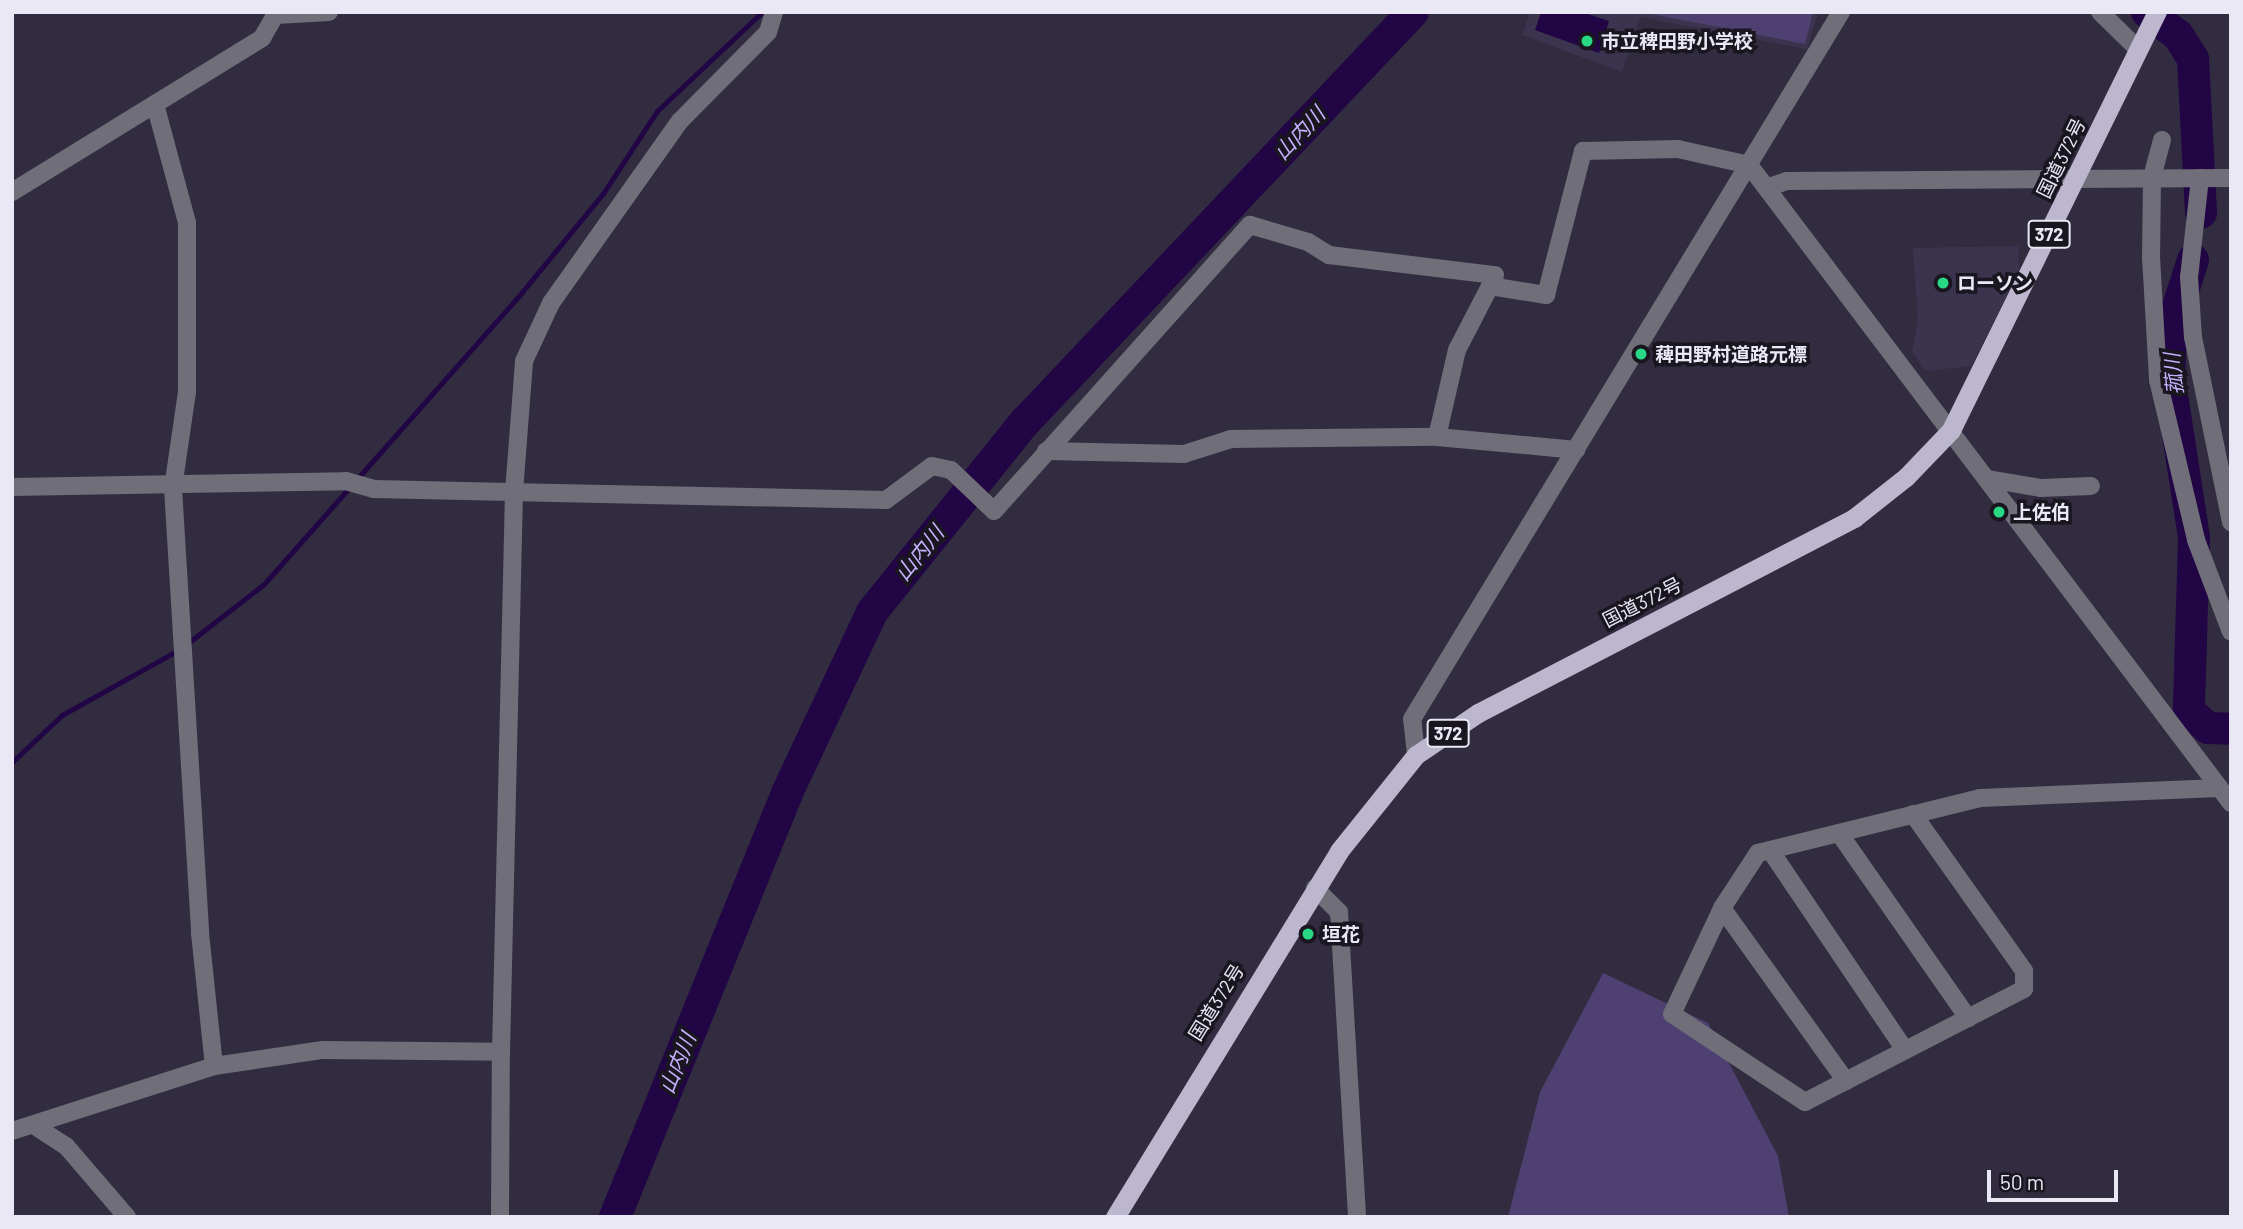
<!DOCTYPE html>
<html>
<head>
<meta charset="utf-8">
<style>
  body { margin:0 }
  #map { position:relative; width:2243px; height:1229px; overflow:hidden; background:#322c41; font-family:Barlow,"Noto Sans JP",sans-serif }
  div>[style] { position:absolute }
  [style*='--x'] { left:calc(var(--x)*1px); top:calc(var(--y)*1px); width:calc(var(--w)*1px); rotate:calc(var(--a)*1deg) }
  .built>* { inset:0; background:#3b344f }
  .green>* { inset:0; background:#4e4070 }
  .water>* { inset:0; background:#210544 }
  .stream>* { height:5px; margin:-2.5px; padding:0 2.5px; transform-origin:2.5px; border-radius:2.5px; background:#210544 }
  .river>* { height:32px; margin:-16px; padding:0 16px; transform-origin:16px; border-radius:16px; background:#210544 }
  .minor>* { height:18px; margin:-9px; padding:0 9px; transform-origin:9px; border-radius:9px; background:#706e79 }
  .tertiary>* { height:18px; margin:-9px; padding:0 9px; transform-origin:9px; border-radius:9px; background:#706e79 }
  .trunk>* { height:19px; margin:-9.5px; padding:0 9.5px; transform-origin:9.5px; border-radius:9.5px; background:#bcb7cf }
  .dots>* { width:19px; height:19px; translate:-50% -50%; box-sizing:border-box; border:4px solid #191620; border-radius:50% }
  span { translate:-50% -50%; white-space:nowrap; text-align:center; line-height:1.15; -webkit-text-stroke:7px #191620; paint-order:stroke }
  .shield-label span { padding:2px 5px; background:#191620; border:2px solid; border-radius:5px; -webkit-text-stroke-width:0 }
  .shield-label { font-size:18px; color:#ebe8f6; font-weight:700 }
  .poi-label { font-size:19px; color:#ebe8f6; font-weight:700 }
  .left { translate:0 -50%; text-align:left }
  .street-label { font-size:19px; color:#ebe8f6 }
  .water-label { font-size:21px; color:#c6b1fe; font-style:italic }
  .frame { position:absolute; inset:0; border:14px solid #ebe8f6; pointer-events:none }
  .scale { position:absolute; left:1987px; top:1170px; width:131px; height:32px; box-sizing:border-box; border:4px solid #ebe8f6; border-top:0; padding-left:9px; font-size:21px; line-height:24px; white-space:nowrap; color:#ebe8f6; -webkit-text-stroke:5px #191620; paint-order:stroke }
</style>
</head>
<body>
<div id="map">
  <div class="built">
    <div style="clip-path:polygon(1530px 12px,1818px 12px,1807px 49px,1640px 17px,1622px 72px,1522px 35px)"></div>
    <div style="clip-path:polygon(2018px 246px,2019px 272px,1971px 366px,1926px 371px,1912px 352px,1918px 319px,1913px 248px)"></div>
  </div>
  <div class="green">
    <div style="clip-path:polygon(1641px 12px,1813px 12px,1805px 44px)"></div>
    <div style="clip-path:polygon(1603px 973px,1708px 1023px,1778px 1156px,1789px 1217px,1508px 1217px,1540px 1092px)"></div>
  </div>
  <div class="water">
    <div style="clip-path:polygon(1541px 12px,1582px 12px,1609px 21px,1599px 53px,1535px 30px)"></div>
  </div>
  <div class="stream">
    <div style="--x:188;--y:643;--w:96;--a:-37.8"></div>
    <div style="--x:264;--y:584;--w:390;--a:-48.5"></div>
    <div style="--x:522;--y:292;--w:129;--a:-50.6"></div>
    <div style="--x:604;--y:192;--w:97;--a:-56.8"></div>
    <div style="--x:657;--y:111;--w:144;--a:-43.3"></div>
    <div style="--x:12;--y:762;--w:69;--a:-43.2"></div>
    <div style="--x:62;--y:715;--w:135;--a:-29.2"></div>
  </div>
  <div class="river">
    <div style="--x:2147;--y:12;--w:39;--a:37"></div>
    <div style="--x:2178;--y:35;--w:28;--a:58"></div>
    <div style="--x:2193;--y:59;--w:154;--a:87"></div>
    <div style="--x:2193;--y:260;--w:71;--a:107.9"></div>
    <div style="--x:2171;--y:328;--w:48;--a:92.4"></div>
    <div style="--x:2169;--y:376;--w:164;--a:81.2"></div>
    <div style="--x:2194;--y:538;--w:173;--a:91.7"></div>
    <div style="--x:2189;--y:711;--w:25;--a:42"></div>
    <div style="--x:2208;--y:728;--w:23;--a:2"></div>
    <div style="--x:615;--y:1217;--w:458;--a:-67.9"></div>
    <div style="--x:787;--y:793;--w:200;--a:-64.8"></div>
    <div style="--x:872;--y:612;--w:244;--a:-51.2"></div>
    <div style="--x:1025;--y:422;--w:564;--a:-46.58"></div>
  </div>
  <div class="minor">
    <div style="--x:2100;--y:12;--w:54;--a:44.3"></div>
    <div style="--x:276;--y:15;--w:53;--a:-3.2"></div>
    <div style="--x:155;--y:104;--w:123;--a:74.9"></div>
    <div style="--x:187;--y:223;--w:169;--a:90"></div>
    <div style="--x:187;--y:392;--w:97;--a:98.3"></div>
    <div style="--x:173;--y:488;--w:446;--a:86.5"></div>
    <div style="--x:200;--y:933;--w:134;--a:84"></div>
    <div style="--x:2162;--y:140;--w:39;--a:105"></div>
    <div style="--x:2152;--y:178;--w:79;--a:90.7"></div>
    <div style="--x:2151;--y:257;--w:123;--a:86.7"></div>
    <div style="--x:2158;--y:380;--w:164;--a:76.6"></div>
    <div style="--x:2196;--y:540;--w:98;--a:69.2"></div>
    <div style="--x:2200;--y:178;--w:100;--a:96.3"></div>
    <div style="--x:2189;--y:277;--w:60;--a:86.2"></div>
    <div style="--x:2193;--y:337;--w:189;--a:78.4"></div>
    <div style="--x:1769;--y:187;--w:18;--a:-19"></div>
    <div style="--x:1786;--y:181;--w:445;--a:-0.4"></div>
    <div style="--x:12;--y:192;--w:294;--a:-31.6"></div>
    <div style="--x:262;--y:38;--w:30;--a:-60"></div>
    <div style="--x:1437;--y:437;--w:89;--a:-77.1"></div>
    <div style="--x:1457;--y:350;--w:72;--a:-62.7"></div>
    <div style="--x:1046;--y:451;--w:138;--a:1.2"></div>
    <div style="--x:1184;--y:454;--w:49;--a:-17.7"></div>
    <div style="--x:1231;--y:439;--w:206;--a:-0.6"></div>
    <div style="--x:1437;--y:437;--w:140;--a:5.3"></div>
    <div style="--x:1988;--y:479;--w:54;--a:9.6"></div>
    <div style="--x:2041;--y:488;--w:50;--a:-2.3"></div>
    <div style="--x:12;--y:487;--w:334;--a:-1"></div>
    <div style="--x:346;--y:481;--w:29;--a:16"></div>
    <div style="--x:374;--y:489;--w:512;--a:1.23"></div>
    <div style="--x:886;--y:500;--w:57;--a:-36.5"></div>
    <div style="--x:932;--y:466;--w:19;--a:12"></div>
    <div style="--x:951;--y:470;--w:59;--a:43.6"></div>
    <div style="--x:994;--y:511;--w:384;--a:-48.2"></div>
    <div style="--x:1250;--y:225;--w:60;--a:16.3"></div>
    <div style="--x:1308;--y:242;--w:25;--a:32"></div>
    <div style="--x:1329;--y:255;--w:167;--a:6.9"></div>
    <div style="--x:1495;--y:275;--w:12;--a:114"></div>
    <div style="--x:1490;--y:286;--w:57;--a:9.1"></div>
    <div style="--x:1546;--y:295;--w:149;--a:-75.6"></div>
    <div style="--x:1583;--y:151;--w:95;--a:-1.2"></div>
    <div style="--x:1678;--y:149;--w:73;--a:12.7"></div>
    <div style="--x:1416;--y:755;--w:36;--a:-96"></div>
    <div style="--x:1412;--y:719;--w:827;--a:-58.75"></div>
    <div style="--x:1913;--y:814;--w:192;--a:54.7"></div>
    <div style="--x:2024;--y:971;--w:18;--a:90"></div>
    <div style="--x:2024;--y:989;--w:246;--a:152.7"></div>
    <div style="--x:1805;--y:1102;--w:159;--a:-146.5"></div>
    <div style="--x:1672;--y:1014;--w:117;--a:-64.7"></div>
    <div style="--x:1722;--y:908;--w:66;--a:-56.8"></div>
    <div style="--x:1758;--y:853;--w:229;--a:-13.9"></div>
    <div style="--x:1980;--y:798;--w:239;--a:-2.4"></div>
    <div style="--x:1839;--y:833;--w:226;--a:55.1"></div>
    <div style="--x:1770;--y:850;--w:241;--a:56"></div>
    <div style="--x:1315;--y:888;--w:34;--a:45"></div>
    <div style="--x:1339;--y:912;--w:306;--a:86.6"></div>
    <div style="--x:1722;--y:908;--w:213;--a:54.4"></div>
    <div style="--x:38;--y:1128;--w:33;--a:33"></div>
    <div style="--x:66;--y:1146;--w:94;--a:49.3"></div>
    <div style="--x:12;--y:1131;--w:212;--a:-17.8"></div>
    <div style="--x:214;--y:1066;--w:110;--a:-8.4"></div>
    <div style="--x:323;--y:1050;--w:178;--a:0.6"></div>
    <div style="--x:501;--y:1052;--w:560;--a:-88.67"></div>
    <div style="--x:514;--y:492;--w:131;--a:-85.6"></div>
    <div style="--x:524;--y:361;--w:64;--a:-65"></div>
    <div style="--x:551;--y:303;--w:223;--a:-54.7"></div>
    <div style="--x:680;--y:121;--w:125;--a:-45.3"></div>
    <div style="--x:768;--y:32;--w:21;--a:-73"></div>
    <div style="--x:500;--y:1217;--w:165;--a:-89.7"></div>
  </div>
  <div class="tertiary">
    <div style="--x:1749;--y:165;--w:800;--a:52.93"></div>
  </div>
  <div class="trunk">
    <div style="--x:1115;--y:1217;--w:429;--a:-58.5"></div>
    <div style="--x:1339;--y:851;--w:123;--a:-51.3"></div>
    <div style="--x:1416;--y:755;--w:75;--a:-34.1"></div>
    <div style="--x:1478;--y:713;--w:424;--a:-27.4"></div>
    <div style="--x:1854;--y:518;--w:66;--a:-38.3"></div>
    <div style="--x:1906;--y:477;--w:65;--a:-46.2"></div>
    <div style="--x:1951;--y:430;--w:466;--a:-63.8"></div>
  </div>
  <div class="dots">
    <div style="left:1587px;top:41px;background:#29d885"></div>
    <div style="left:1943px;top:283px;background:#29d885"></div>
    <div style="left:1641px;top:354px;background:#29d885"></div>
    <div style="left:1999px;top:512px;background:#29d885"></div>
    <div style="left:1308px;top:934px;background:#29d885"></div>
  </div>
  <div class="shield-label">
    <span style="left:2049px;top:234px">372</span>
    <span style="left:1448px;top:733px">372</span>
  </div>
  <div class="poi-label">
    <span class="left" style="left:1601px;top:41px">市立稗田野小学校</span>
    <span class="left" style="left:1957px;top:283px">ローソン</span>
    <span class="left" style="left:1655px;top:354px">薭田野村道路元標</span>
    <span class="left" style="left:2013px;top:512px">上佐伯</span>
    <span class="left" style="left:1322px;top:934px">垣花</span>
  </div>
  <div class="street-label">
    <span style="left:2061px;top:158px;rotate:-64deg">国道372号</span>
    <span style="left:1642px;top:602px;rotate:-27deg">国道372号</span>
    <span style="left:1216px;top:1002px;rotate:-58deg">国道372号</span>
  </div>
  <div class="water-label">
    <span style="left:1299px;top:133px;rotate:-47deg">山内川</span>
    <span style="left:2173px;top:374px;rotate:-95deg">菰川</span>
    <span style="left:919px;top:553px;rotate:-51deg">山内川</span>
    <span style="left:677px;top:1063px;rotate:-68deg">山内川</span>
  </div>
  <div class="frame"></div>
  <div class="scale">50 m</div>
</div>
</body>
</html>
